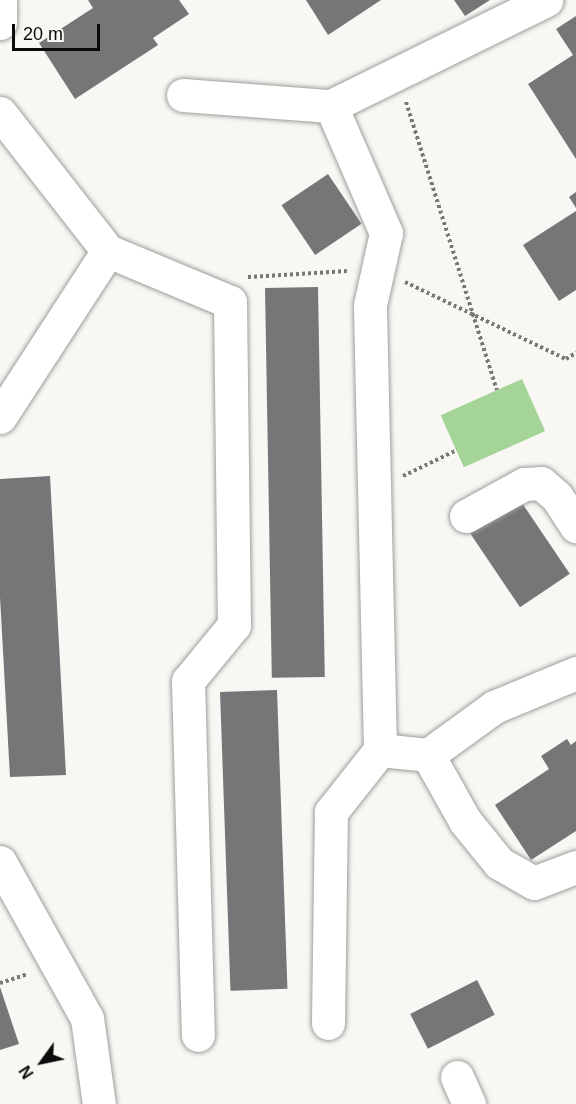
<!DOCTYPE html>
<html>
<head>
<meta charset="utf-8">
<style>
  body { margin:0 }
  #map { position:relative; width:576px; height:1104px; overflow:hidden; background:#f9f7f4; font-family:Helvetica,sans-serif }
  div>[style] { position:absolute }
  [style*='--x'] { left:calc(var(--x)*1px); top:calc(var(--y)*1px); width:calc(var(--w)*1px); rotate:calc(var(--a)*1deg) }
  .green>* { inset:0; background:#a5d498; transform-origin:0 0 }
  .building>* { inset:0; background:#767577; transform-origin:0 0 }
  .path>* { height:4px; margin-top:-2px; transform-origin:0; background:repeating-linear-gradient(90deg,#787775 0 3px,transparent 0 6px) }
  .roads { filter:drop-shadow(0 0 2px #9f9e9b) drop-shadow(0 0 2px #9f9e9b) }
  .minor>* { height:33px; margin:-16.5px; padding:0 16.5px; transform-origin:16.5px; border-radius:16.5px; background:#fff }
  span { translate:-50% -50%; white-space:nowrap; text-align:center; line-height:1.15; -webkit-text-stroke:6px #f9f7f4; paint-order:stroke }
  .north { position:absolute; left:12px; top:1032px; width:60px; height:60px; -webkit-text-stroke:4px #f9f7f4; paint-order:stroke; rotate:237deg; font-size:16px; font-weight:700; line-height:24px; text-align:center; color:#0c0b0a }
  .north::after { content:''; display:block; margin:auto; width:21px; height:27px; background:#0c0b0a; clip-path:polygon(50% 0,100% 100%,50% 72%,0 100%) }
  .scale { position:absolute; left:12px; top:24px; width:88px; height:27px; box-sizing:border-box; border:3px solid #0c0b0a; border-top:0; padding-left:8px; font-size:18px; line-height:21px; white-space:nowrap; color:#0c0b0a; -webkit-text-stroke:4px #f9f7f4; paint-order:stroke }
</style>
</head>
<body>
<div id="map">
  <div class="green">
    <div style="left:522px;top:379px;width:57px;height:89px;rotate:66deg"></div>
  </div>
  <div class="building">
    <div style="clip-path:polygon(88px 0,179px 0,189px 14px,153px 38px,158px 45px,75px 99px,39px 43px,93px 8px)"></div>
    <div style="clip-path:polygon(306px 0,381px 0,328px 35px)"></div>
    <div style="clip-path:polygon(454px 0,490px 0,465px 16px)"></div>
    <div style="clip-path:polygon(576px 16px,576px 159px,528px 84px,573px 55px,556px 29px)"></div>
    <div style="left:328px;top:174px;width:60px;height:56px;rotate:56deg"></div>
    <div style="clip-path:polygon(576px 192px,576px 208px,569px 197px)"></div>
    <div style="clip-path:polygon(576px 211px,576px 290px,559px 301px,523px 245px)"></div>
    <div style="left:318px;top:287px;width:390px;height:53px;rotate:89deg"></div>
    <div style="clip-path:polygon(50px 476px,66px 775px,10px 777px,0 597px,0 479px)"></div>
    <div style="left:520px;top:500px;width:89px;height:60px;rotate:56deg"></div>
    <div style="left:277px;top:690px;width:299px;height:57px;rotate:88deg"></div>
    <div style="clip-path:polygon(567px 739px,571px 745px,576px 741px,576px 831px,531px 860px,495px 805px,549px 769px,541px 756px)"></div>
    <div style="left:477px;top:980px;width:39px;height:75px;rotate:63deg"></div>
    <div style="clip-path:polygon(0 987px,19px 1044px,0 1050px)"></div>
  </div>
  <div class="path">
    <div style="--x:406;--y:102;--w:302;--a:72.5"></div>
    <div style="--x:248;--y:277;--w:99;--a:-3.5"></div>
    <div style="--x:405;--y:282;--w:178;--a:25.6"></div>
    <div style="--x:566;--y:359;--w:12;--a:-31"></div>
    <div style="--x:403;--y:476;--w:60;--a:-25.7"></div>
    <div style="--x:0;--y:983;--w:29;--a:-18"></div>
  </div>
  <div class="roads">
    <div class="minor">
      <div style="--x:0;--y:23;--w:23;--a:-90"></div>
      <div style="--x:183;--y:95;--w:148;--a:4.3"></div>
      <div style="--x:331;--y:106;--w:240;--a:-26.2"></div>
      <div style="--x:0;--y:113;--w:175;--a:52"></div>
      <div style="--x:108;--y:251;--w:132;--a:22.7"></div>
      <div style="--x:230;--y:302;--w:323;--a:89.3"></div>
      <div style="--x:234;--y:625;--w:72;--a:129.4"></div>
      <div style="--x:188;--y:681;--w:354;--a:88.4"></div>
      <div style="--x:0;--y:417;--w:198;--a:-57"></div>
      <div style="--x:466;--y:516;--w:66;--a:-28.9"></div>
      <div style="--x:524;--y:484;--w:17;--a:-3"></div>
      <div style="--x:541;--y:483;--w:21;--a:41"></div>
      <div style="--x:557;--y:497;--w:35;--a:57"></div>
      <div style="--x:380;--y:750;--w:48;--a:5.9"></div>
      <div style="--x:428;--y:755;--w:76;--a:60.7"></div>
      <div style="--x:465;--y:821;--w:54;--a:51"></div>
      <div style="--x:499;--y:863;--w:40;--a:29.7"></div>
      <div style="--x:534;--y:883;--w:45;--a:-20.9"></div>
      <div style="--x:428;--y:755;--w:82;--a:-36"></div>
      <div style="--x:494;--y:707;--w:89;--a:-22.5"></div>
      <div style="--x:0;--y:862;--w:179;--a:60.9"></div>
      <div style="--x:87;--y:1018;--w:87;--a:82.1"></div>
      <div style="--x:328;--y:1023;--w:211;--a:-89.2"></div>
      <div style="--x:331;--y:812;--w:79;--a:-51.7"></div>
      <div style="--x:380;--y:750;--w:445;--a:-91.3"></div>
      <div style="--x:370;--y:305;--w:74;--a:-77.5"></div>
      <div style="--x:386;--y:233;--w:138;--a:-113.4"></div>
      <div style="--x:457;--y:1077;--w:30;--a:66"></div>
    </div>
  </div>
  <div class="north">N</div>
  <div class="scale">20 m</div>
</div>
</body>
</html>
